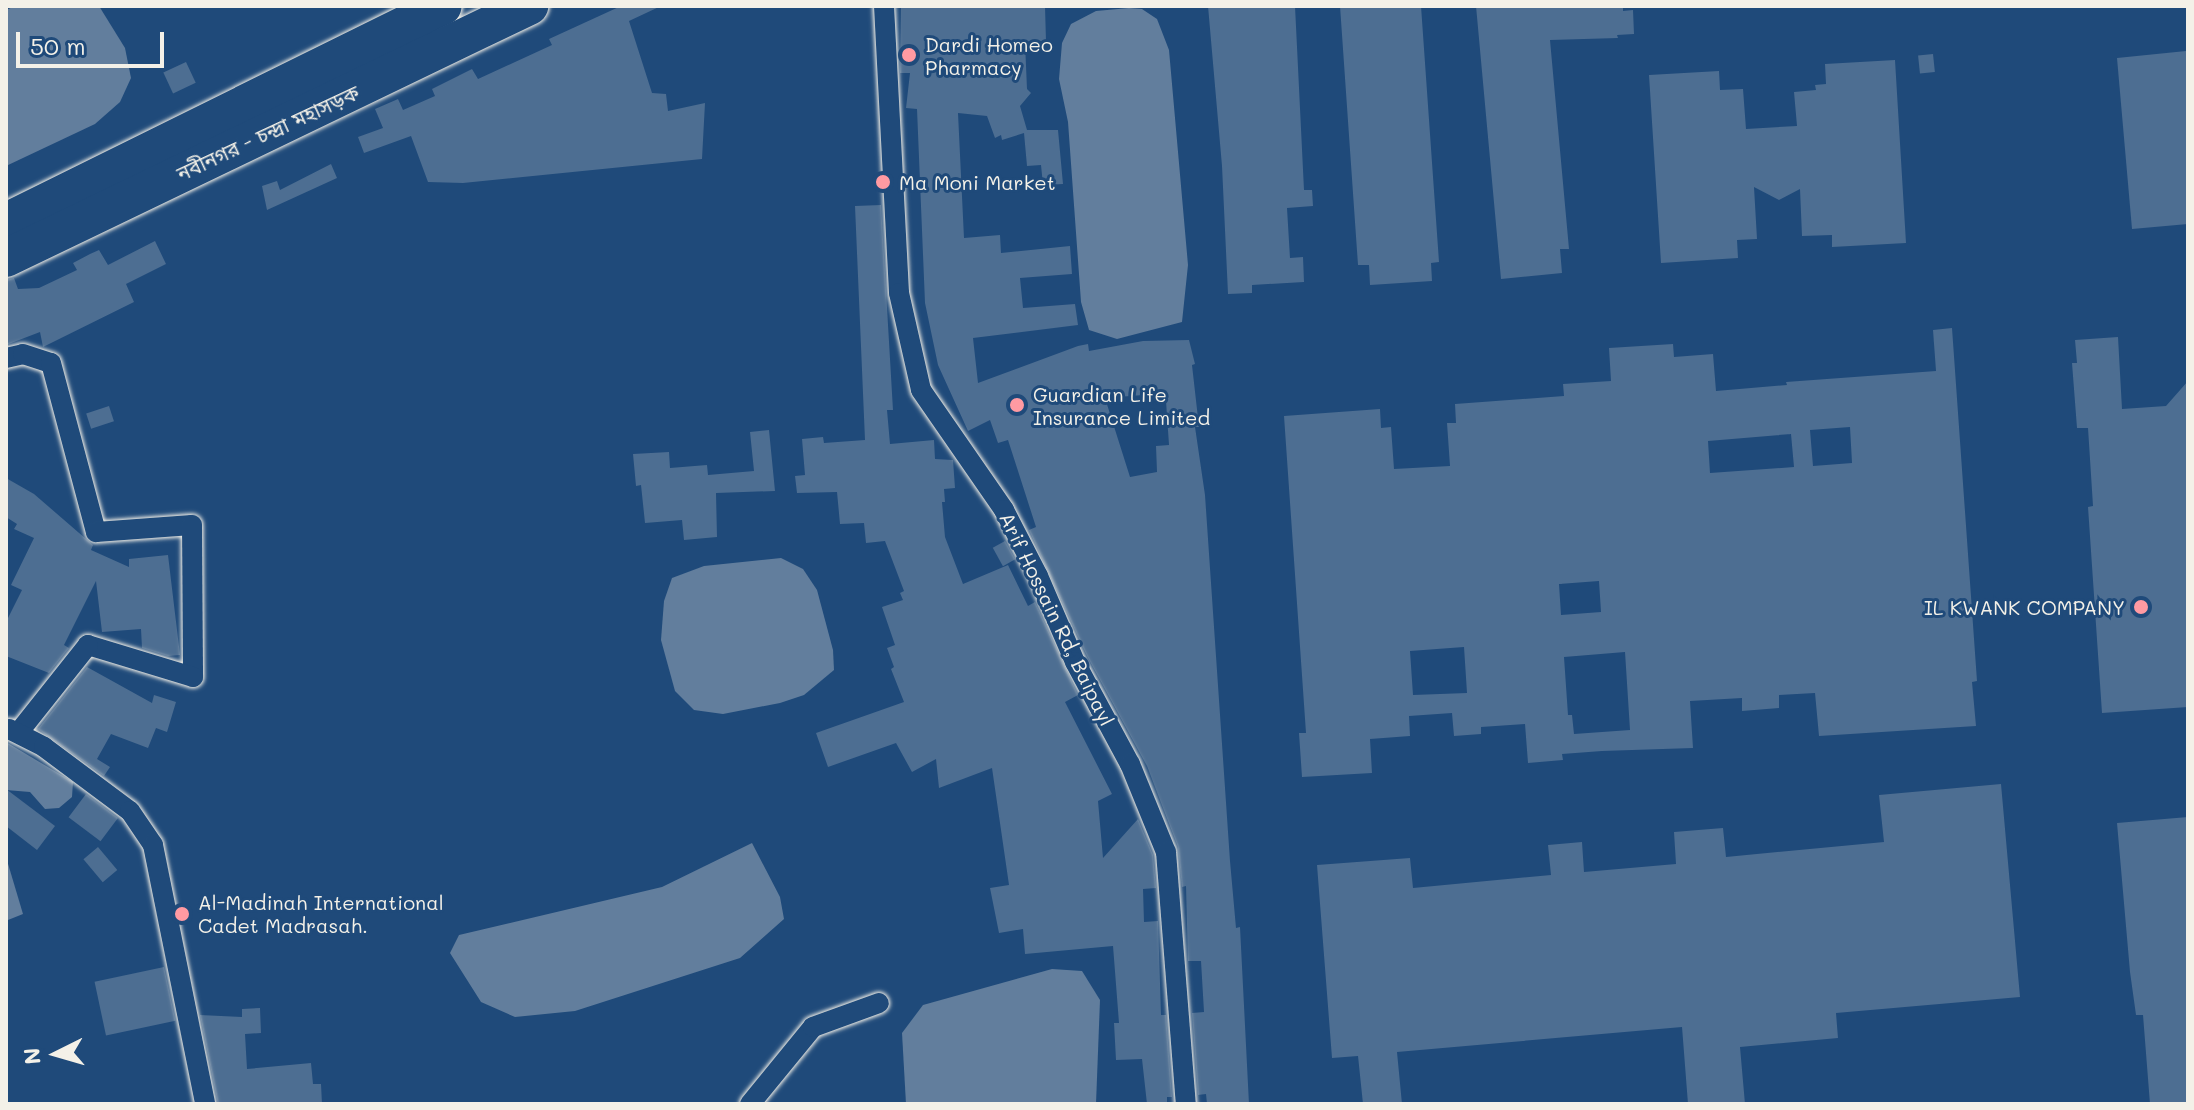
<!DOCTYPE html>
<html>
<head>
<meta charset="utf-8">
<style>
  body { margin:0 }
  #map { position:relative; width:2194px; height:1110px; overflow:hidden; background:#1f4a7a; font-family:Mali,"Noto Sans Bengali",sans-serif }
  div>[style] { position:absolute }
  [style*='--x'] { left:calc(var(--x)*1px); top:calc(var(--y)*1px); width:calc(var(--w)*1px); rotate:calc(var(--a)*1deg) }
  .water>* { inset:0; background:#627e9d }
  .building>* { inset:0; background:#4d6e92; transform-origin:0 0 }
  .roads { filter:drop-shadow(0 0 2px #f4f1e8) drop-shadow(0 0 2px #f4f1e8) }
  .street>* { height:20px; margin:-10px; padding:0 10px; transform-origin:10px; border-radius:10px; background:#1f4a7a }
  .highway>* { height:38px; margin:-19px; padding:0 19px; transform-origin:19px; border-radius:19px; background:#1f4a7a }
  .dots>* { width:22px; height:22px; translate:-50% -50%; box-sizing:border-box; border:4px solid #1f4a7a; border-radius:50% }
  span { translate:-50% -50%; white-space:nowrap; text-align:center; line-height:1.15; -webkit-text-stroke:6px #1f4a7a; paint-order:stroke }
  .poi-label { font-size:20px; color:#f4f1e8 }
  .left { translate:0 -50%; text-align:left }
  .right { translate:-100% -50%; text-align:right }
  .street-label { font-size:20px; color:#f4f1e8 }
  .frame { position:absolute; inset:0; border:8px solid #f4f1e8; pointer-events:none }
  .north { position:absolute; left:16px; top:1014px; width:80px; height:80px; -webkit-text-stroke:6px #1f4a7a; paint-order:stroke; rotate:265deg; font-size:22px; font-weight:700; line-height:32px; text-align:center; color:#f4f1e8 }
  .north::after { content:''; display:block; margin:auto; width:28px; height:36px; background:#f4f1e8; clip-path:polygon(50% 0,100% 100%,50% 72%,0 100%) }
  .scale { position:absolute; left:16px; top:32px; width:148px; height:36px; box-sizing:border-box; border:4px solid #f4f1e8; border-top:0; padding-left:10px; font-size:24px; line-height:28px; white-space:nowrap; color:#f4f1e8; -webkit-text-stroke:6px #1f4a7a; paint-order:stroke }
</style>
</head>
<body>
<div id="map">
  <div class="water">
    <div style="clip-path:polygon(15px 6px,99px 6px,125px 48px,131px 78px,120px 102px,95px 124px,6px 166px,6px 10px)"></div>
    <div style="clip-path:polygon(1129px 8px,1142px 9px,1157px 19px,1169px 50px,1188px 265px,1182px 322px,1117px 339px,1089px 330px,1081px 302px,1068px 122px,1059px 79px,1062px 43px,1071px 24px,1096px 11px)"></div>
    <div style="clip-path:polygon(781px 558px,803px 569px,817px 590px,833px 650px,834px 670px,804px 695px,780px 703px,723px 714px,694px 710px,675px 691px,661px 640px,664px 601px,672px 578px,704px 566px)"></div>
    <div style="clip-path:polygon(6px 742px,73px 782px,72px 797px,59px 808px,45px 809px,30px 792px,6px 790px)"></div>
    <div style="clip-path:polygon(752px 843px,780px 897px,784px 919px,740px 958px,575px 1011px,515px 1017px,481px 1002px,450px 953px,459px 935px,662px 887px)"></div>
    <div style="clip-path:polygon(6px 857px,23px 914px,8px 920px,6px 919px)"></div>
    <div style="clip-path:polygon(1052px 969px,1082px 971px,1100px 1000px,1096px 1104px,906px 1104px,902px 1033px,923px 1005px)"></div>
  </div>
  <div class="building">
    <div style="clip-path:polygon(621px 6px,661px 6px,629px 21px,652px 93px,666px 94px,668px 111px,705px 103px,702px 159px,463px 183px,428px 182px,411px 136px,364px 153px,358px 137px,383px 128px,375px 109px,398px 99px,403px 110px,435px 96px,432px 89px,472px 69px,478px 79px,552px 45px,549px 39px)"></div>
    <div style="clip-path:polygon(evenodd,901px 6px,1045px 6px,1046px 41px,1025px 42px,1027px 89px,1031px 93px,1020px 106px,1027px 130px,1058px 130px,1063px 184px,1043px 185px,1041px 165px,1027px 166px,1024px 133px,1002px 140px,1001px 135px,995px 138px,987px 116px,958px 113px,964px 238px,1000px 235px,1001px 253px,1070px 246px,1072px 274px,1020px 278px,1023px 308px,1075px 304px,1078px 325px,973px 338px,978px 383px,1078px 346px,1088px 344px,1089px 351px,1143px 341px,1189px 340px,1195px 364px,1192px 365px,1199px 427px,1195px 427px,1205px 495px,1230px 861px,1236px 928px,1240px 927px,1249px 1104px,1207px 1104px,1206px 1094px,1198px 1095px,1192px 1013px,1204px 1012px,1201px 961px,1188px 961px,1186px 886px,1182px 887px,1178px 847px,1147px 766px,1087px 656px,1029px 530px,1036px 527px,1008px 440px,998px 443px,990px 420px,968px 431px,938px 365px,925px 303px,917px 109px,906px 108px,910px 73px,900px 73px,901px 6px,1156px 394px,1156px 402px,1166px 401px,1169px 445px,1156px 446px,1157px 472px,1130px 477px,1105px 398px,1156px 394px)"></div>
    <div style="clip-path:polygon(1208px 6px,1295px 6px,1304px 190px,1312px 190px,1313px 206px,1287px 208px,1290px 258px,1303px 257px,1304px 282px,1252px 285px,1252px 293px,1228px 294px,1222px 166px)"></div>
    <div style="clip-path:polygon(1340px 6px,1421px 6px,1439px 262px,1431px 263px,1432px 281px,1370px 285px,1369px 265px,1358px 265px)"></div>
    <div style="clip-path:polygon(1476px 6px,1623px 6px,1623px 11px,1633px 10px,1634px 34px,1617px 35px,1618px 38px,1550px 40px,1569px 249px,1560px 249px,1562px 273px,1501px 279px)"></div>
    <div style="clip-path:polygon(2186px 51px,2188px 224px,2132px 229px,2117px 58px)"></div>
    <div style="left:1933px;top:54px;width:18px;height:15px;rotate:84deg"></div>
    <div style="clip-path:polygon(1895px 60px,1906px 243px,1832px 247px,1832px 235px,1802px 236px,1800px 189px,1779px 200px,1754px 187px,1757px 239px,1737px 240px,1738px 258px,1661px 263px,1649px 75px,1719px 71px,1720px 90px,1743px 89px,1746px 129px,1797px 126px,1794px 92px,1816px 90px,1815px 85px,1826px 84px,1825px 64px)"></div>
    <div style="left:186px;top:62px;width:23px;height:25px;rotate:65deg"></div>
    <div style="clip-path:polygon(331px 164px,337px 178px,267px 210px,262px 186px,277px 181px,280px 190px)"></div>
    <div style="clip-path:polygon(881px 205px,893px 410px,887px 410px,890px 444px,934px 440px,935px 459px,953px 460px,955px 488px,944px 489px,945px 502px,942px 502px,945px 537px,963px 584px,1008px 565px,1028px 606px,1035px 602px,1078px 695px,1065px 702px,1112px 794px,1098px 801px,1103px 858px,1138px 819px,1153px 855px,1156px 888px,1143px 889px,1144px 922px,1158px 921px,1161px 1015px,1166px 1015px,1172px 1097px,1167px 1097px,1167px 1104px,1147px 1104px,1142px 1059px,1116px 1060px,1114px 1023px,1119px 1023px,1113px 946px,1025px 954px,1023px 929px,999px 933px,990px 888px,1009px 885px,992px 768px,939px 788px,936px 759px,912px 772px,896px 743px,828px 767px,816px 733px,904px 702px,891px 669px,894px 667px,887px 648px,895px 645px,882px 607px,903px 600px,900px 593px,904px 591px,885px 541px,866px 543px,864px 523px,840px 524px,837px 492px,797px 493px,795px 476px,805px 475px,802px 439px,823px 437px,824px 443px,865px 440px,855px 206px)"></div>
    <div style="clip-path:polygon(155px 241px,166px 264px,126px 284px,134px 302px,43px 347px,40px 332px,6px 345px,6px 280px,14px 278px,18px 289px,39px 288px,77px 270px,73px 263px,90px 254px,99px 250px,108px 265px)"></div>
    <div style="clip-path:polygon(evenodd,1952px 328px,1977px 681px,1972px 682px,1976px 726px,1819px 736px,1815px 693px,1779px 695px,1779px 708px,1742px 711px,1742px 698px,1690px 701px,1693px 748px,1602px 751px,1562px 754px,1563px 760px,1528px 763px,1525px 724px,1481px 727px,1481px 734px,1454px 736px,1452px 713px,1409px 716px,1410px 736px,1370px 739px,1372px 773px,1302px 777px,1299px 733px,1306px 733px,1284px 416px,1380px 409px,1381px 428px,1391px 427px,1394px 469px,1450px 466px,1447px 423px,1456px 423px,1455px 404px,1564px 396px,1563px 384px,1611px 381px,1609px 348px,1673px 344px,1674px 357px,1713px 354px,1716px 391px,1787px 385px,1786px 382px,1936px 371px,1933px 330px,1952px 328px,1850px 427px,1852px 463px,1813px 466px,1810px 430px,1850px 427px,1952px 328px,1791px 434px,1794px 467px,1710px 473px,1708px 441px,1791px 434px,1952px 328px,1599px 581px,1601px 612px,1561px 615px,1559px 584px,1599px 581px,1952px 328px,1464px 647px,1467px 693px,1413px 695px,1410px 651px,1464px 647px,1952px 328px,1625px 652px,1630px 730px,1574px 734px,1572px 715px,1568px 715px,1564px 657px,1625px 652px)"></div>
    <div style="clip-path:polygon(2118px 337px,2122px 409px,2166px 406px,2188px 381px,2188px 707px,2102px 713px,2088px 507px,2093px 506px,2088px 428px,2077px 428px,2072px 363px,2077px 363px,2075px 340px)"></div>
    <div style="left:109px;top:406px;width:16px;height:24px;rotate:72deg"></div>
    <div style="clip-path:polygon(769px 430px,775px 491px,716px 493px,717px 537px,684px 540px,682px 520px,645px 523px,641px 485px,636px 486px,633px 454px,669px 452px,670px 468px,707px 465px,708px 475px,754px 471px,750px 432px)"></div>
    <div style="clip-path:polygon(6px 478px,34px 494px,93px 545px,91px 550px,129px 567px,129px 559px,168px 555px,180px 655px,168px 656px,142px 648px,141px 629px,102px 632px,96px 581px,64px 645px,69px 648px,49px 673px,6px 656px,6px 622px,22px 590px,11px 585px,34px 538px,14px 529px,17px 524px,6px 517px)"></div>
    <div style="left:1005px;top:541px;width:21px;height:14px;rotate:61deg"></div>
    <div style="clip-path:polygon(87px 667px,152px 703px,154px 695px,176px 702px,167px 732px,156px 728px,148px 748px,111px 734px,97px 759px,110px 767px,104px 776px,38px 729px)"></div>
    <div style="clip-path:polygon(2001px 784px,2020px 997px,1836px 1013px,1838px 1038px,1740px 1047px,1745px 1104px,1688px 1104px,1682px 1027px,1397px 1052px,1402px 1104px,1363px 1104px,1358px 1056px,1332px 1058px,1317px 865px,1410px 858px,1413px 888px,1551px 875px,1548px 845px,1582px 842px,1584px 872px,1676px 864px,1674px 832px,1723px 828px,1726px 857px,1884px 842px,1879px 795px)"></div>
    <div style="clip-path:polygon(6px 789px,55px 826px,37px 850px,6px 826px)"></div>
    <div style="left:86px;top:794px;width:40px;height:29px;rotate:37deg"></div>
    <div style="clip-path:polygon(2188px 817px,2188px 1104px,2150px 1104px,2143px 1015px,2136px 1015px,2130px 972px,2117px 823px)"></div>
    <div style="left:98px;top:847px;width:30px;height:19px;rotate:50deg"></div>
    <div style="left:164px;top:967px;width:55px;height:71px;rotate:78deg"></div>
    <div style="clip-path:polygon(260px 1008px,261px 1033px,245px 1034px,247px 1069px,311px 1063px,313px 1084px,321px 1084px,322px 1104px,218px 1104px,200px 1015px,242px 1017px,242px 1009px)"></div>
  </div>
  <div class="roads">
    <div class="street">
      <div style="--x:884;--y:6;--w:287;--a:87"></div>
      <div style="--x:899;--y:293;--w:99;--a:77.2"></div>
      <div style="--x:921;--y:390;--w:146;--a:55.3"></div>
      <div style="--x:1004;--y:510;--w:74;--a:62.7"></div>
      <div style="--x:1038;--y:576;--w:94;--a:66.7"></div>
      <div style="--x:1075;--y:662;--w:116;--a:61.7"></div>
      <div style="--x:1130;--y:764;--w:95;--a:67.8"></div>
      <div style="--x:1166;--y:852;--w:253;--a:85.5"></div>
      <div style="--x:6;--y:358;--w:17;--a:-13"></div>
      <div style="--x:23;--y:354;--w:29;--a:18"></div>
      <div style="--x:51;--y:363;--w:175;--a:75.1"></div>
      <div style="--x:96;--y:532;--w:96;--a:-4.2"></div>
      <div style="--x:192;--y:525;--w:152;--a:89.6"></div>
      <div style="--x:193;--y:677;--w:110;--a:-163.1"></div>
      <div style="--x:88;--y:645;--w:112;--a:128.5"></div>
      <div style="--x:9;--y:729;--w:39;--a:27"></div>
      <div style="--x:44;--y:747;--w:107;--a:36.7"></div>
      <div style="--x:130;--y:811;--w:41;--a:55.9"></div>
      <div style="--x:153;--y:845;--w:264;--a:78.6"></div>
      <div style="--x:750;--y:1104;--w:99;--a:-50.7"></div>
      <div style="--x:813;--y:1027;--w:70;--a:-20"></div>
    </div>
    <div class="highway">
      <div style="--x:6;--y:222;--w:487;--a:-26.3"></div>
      <div style="--x:6;--y:258;--w:581;--a:-25.73"></div>
    </div>
  </div>
  <div class="dots">
    <div style="left:909px;top:55px;background:#ff9aa2"></div>
    <div style="left:883px;top:182px;background:#ff9aa2"></div>
    <div style="left:1017px;top:405px;background:#ff9aa2"></div>
    <div style="left:2141px;top:607px;background:#ff9aa2"></div>
    <div style="left:182px;top:914px;background:#ff9aa2"></div>
  </div>
  <div class="poi-label">
    <span class="left" style="left:925px;top:56px">Dardi Homeo<br>Pharmacy</span>
    <span class="left" style="left:899px;top:182px">Ma Moni Market</span>
    <span class="left" style="left:1033px;top:406px">Guardian Life<br>Insurance Limited</span>
    <span class="right" style="left:2125px;top:607px">IL KWANK COMPANY</span>
    <span class="left" style="left:198px;top:914px">Al-Madinah International<br>Cadet Madrasah.</span>
  </div>
  <div class="street-label">
    <span style="left:268px;top:133px;rotate:-25deg">নবীনগর - চন্দ্রা মহাসড়ক</span>
    <span style="left:1057px;top:619px;rotate:64deg">Arif Hossain Rd, Baipayl</span>
  </div>
  <div class="frame"></div>
  <div class="north">N</div>
  <div class="scale">50 m</div>
</div>
</body>
</html>
